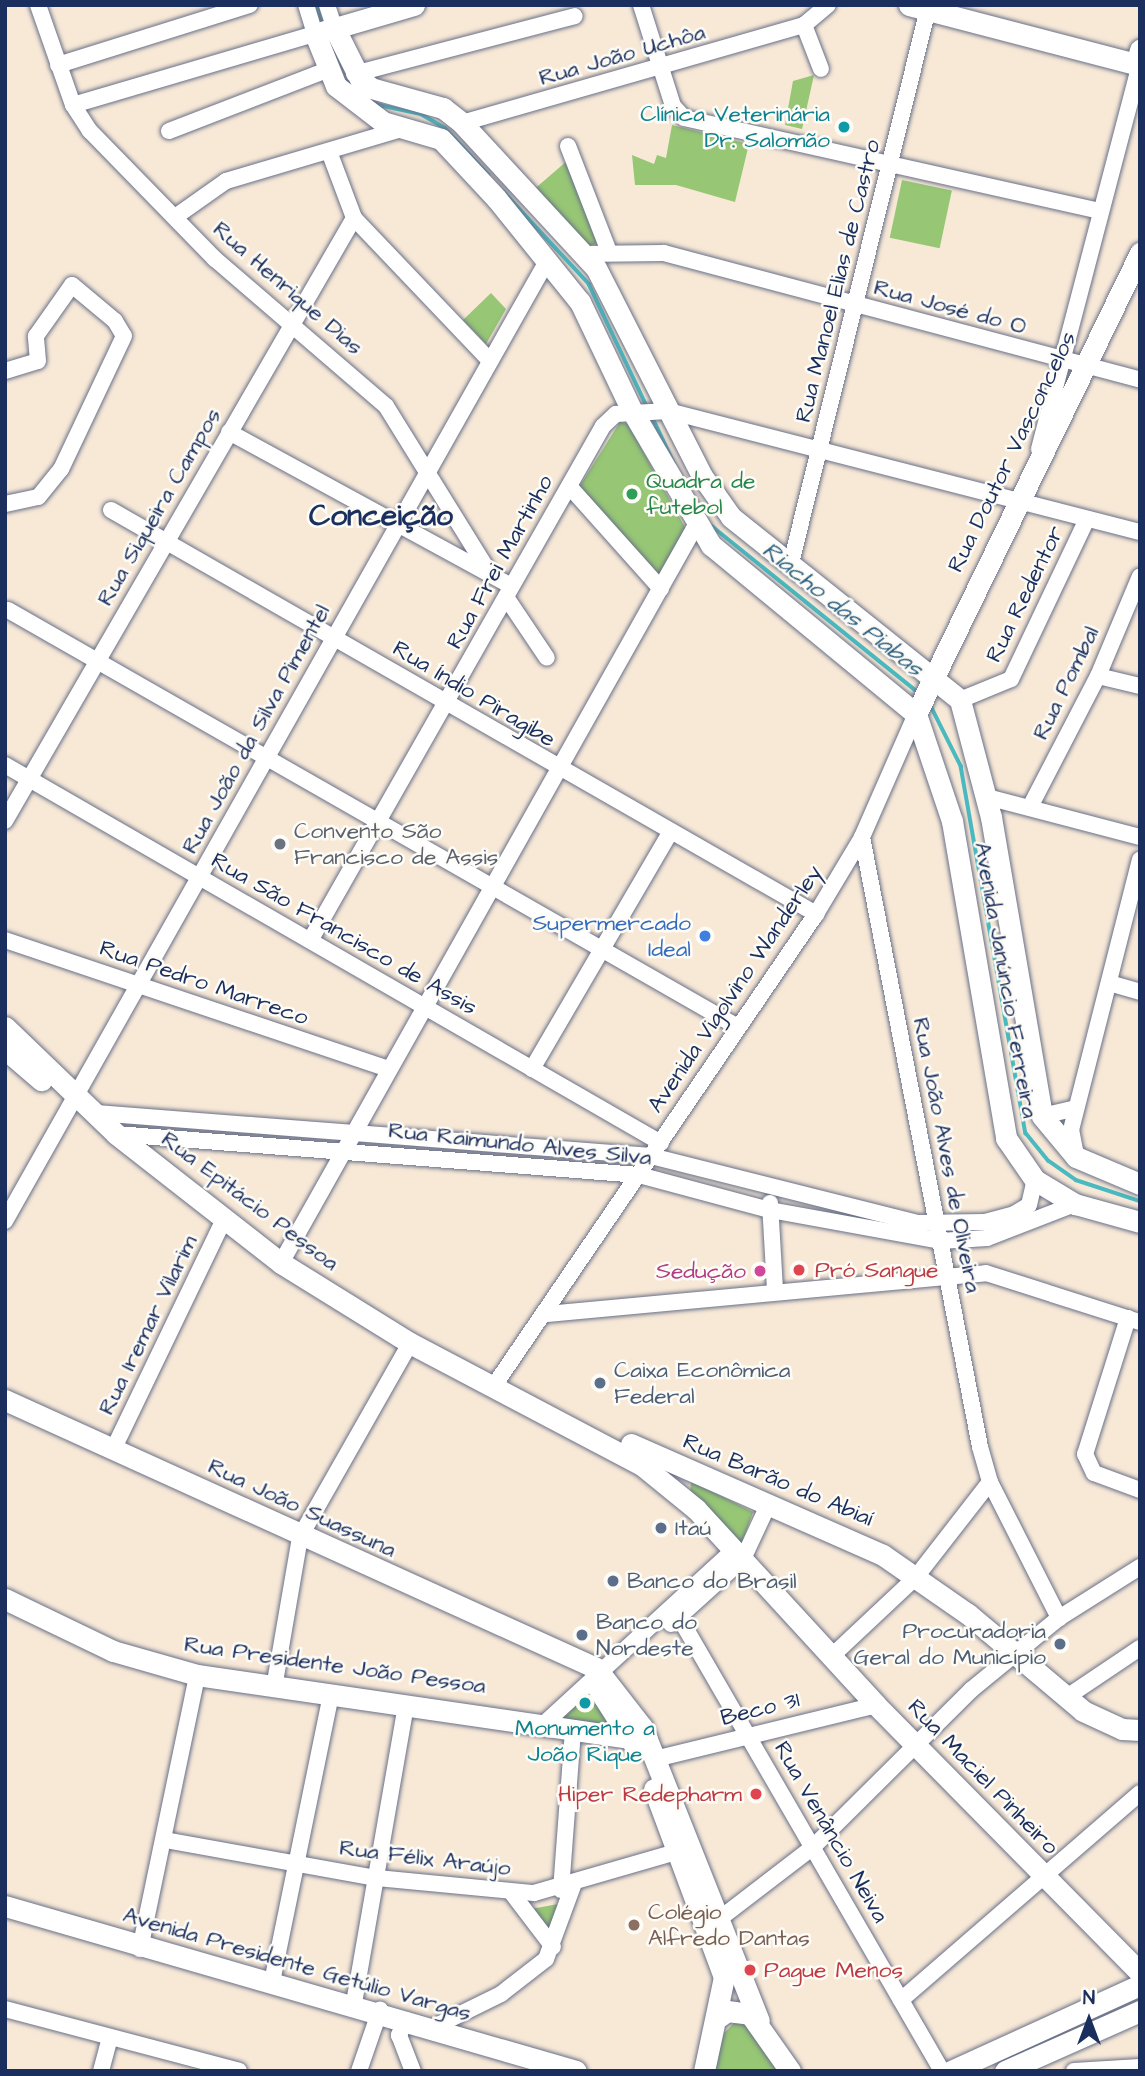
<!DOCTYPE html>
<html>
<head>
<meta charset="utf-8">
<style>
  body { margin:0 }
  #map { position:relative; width:1145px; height:2076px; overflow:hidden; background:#f8e9d7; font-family:"Architects Daughter",sans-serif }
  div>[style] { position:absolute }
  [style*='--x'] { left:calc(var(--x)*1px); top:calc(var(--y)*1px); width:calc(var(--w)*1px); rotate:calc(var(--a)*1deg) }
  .green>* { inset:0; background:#97c675; transform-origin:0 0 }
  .stream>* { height:3.5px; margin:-1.75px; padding:0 1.75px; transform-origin:1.75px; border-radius:1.75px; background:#4ab9c0 }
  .roads { filter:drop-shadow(0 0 2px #687088) drop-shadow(0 0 2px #687088) }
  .minor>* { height:16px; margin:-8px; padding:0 8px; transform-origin:8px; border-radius:8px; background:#fff }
  .major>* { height:21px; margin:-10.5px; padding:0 10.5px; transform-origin:10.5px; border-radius:10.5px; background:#fff }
  .dots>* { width:19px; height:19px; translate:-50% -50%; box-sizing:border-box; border:4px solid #fdfcf7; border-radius:50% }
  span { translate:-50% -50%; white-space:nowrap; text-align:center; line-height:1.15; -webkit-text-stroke:5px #fdfcf7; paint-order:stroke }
  .street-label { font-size:23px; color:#1b2f5e }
  .culture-label { font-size:23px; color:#0d838f }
  .right { translate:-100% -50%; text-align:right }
  .leisure-label { font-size:23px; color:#27864d }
  .left { translate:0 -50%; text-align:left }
  .worship-label { font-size:23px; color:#5b616d }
  .shop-label { font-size:23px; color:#366cbe }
  .health-label { font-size:23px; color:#be3a42 }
  .hotel-label { font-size:23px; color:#b23c85 }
  .service-label { font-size:23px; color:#4e5e75 }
  .education-label { font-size:23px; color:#785e54 }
  .water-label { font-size:24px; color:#2b5f80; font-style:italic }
  .district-label { font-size:30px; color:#1b2f5e; font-weight:700 }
  .frame { position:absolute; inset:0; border:7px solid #1b2f5e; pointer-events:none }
  .north { position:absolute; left:1054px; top:1985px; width:70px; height:70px; -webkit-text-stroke:5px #fdfcf7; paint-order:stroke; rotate:0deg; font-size:19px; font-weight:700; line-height:28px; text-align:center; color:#1b2f5e }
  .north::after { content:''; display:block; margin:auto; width:24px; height:32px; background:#1b2f5e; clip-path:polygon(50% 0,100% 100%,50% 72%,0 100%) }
</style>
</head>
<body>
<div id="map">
  <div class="green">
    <div style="clip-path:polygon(814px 75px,802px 129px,785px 125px,793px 81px)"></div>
    <div style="clip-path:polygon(672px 125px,749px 144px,735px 202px,676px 185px,635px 185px,632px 155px,654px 164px,657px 155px,666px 158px)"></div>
    <div style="clip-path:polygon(568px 160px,600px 240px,585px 250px,531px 192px)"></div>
    <div style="left:902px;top:180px;width:51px;height:59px;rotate:12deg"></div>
    <div style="clip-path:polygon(491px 293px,506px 309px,486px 344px,463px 320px)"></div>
    <div style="clip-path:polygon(620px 422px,628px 424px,687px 531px,659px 579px,579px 487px)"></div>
    <div style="clip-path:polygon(691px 1481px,753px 1512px,742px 1543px,735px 1545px,690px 1496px)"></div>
    <div style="clip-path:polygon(588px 1690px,615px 1729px,558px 1721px)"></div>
    <div style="clip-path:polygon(561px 1905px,550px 1930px,531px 1909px,558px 1904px)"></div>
    <div style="clip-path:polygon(734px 2023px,744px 2023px,780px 2071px,714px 2071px,724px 2033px)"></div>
  </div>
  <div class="stream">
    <div style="--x:317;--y:5;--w:21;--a:76"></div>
    <div style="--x:374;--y:104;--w:48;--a:12"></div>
    <div style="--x:421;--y:114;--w:28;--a:30"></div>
    <div style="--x:445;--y:128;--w:64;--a:46.9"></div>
    <div style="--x:503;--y:191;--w:127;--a:47.2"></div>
    <div style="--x:589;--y:284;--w:135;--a:64.6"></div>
    <div style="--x:652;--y:416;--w:52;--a:64.9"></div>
    <div style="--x:712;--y:526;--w:265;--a:38.9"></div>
    <div style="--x:929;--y:702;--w:72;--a:63.4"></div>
    <div style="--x:961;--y:766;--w:373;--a:80"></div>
    <div style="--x:1026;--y:1133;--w:36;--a:51"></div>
    <div style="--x:1049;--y:1161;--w:33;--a:35"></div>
    <div style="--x:1076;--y:1180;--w:67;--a:18.2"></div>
  </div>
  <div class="roads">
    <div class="minor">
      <div style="--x:38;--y:5;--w:106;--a:70.7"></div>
      <div style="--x:73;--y:105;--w:31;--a:57"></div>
      <div style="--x:90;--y:131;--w:179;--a:45.7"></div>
      <div style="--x:215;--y:259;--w:225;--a:40.7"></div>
      <div style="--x:386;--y:406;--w:195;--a:58.2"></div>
      <div style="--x:327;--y:5;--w:25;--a:72"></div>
      <div style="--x:641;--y:5;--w:106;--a:72.4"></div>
      <div style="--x:673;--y:106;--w:16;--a:47"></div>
      <div style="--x:684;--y:118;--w:425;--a:12.6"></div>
      <div style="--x:804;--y:25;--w:47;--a:68.9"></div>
      <div style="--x:58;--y:65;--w:201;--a:-17.4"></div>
      <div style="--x:354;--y:74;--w:228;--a:-14.7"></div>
      <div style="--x:73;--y:105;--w:252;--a:-16.4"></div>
      <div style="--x:315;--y:34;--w:30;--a:-107"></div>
      <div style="--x:462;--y:123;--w:356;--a:-16"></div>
      <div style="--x:804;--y:25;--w:31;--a:-40"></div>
      <div style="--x:169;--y:131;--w:169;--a:-21.1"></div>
      <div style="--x:568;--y:146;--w:110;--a:68.8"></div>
      <div style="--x:330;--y:154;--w:68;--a:69.4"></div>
      <div style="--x:354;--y:218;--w:197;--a:46.4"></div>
      <div style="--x:175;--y:217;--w:62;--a:-35.2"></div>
      <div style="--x:226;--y:181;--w:187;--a:-16.5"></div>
      <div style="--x:584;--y:254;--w:80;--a:-0.7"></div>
      <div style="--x:664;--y:253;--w:493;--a:14.9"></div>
      <div style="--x:5;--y:371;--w:34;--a:-17"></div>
      <div style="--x:38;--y:361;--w:25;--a:-95"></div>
      <div style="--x:36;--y:336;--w:62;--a:-54.8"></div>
      <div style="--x:72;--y:285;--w:56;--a:39.9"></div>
      <div style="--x:115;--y:321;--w:17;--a:59"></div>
      <div style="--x:124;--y:336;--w:147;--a:115.3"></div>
      <div style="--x:61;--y:469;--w:36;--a:129"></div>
      <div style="--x:38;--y:497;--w:34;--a:168"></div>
      <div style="--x:229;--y:432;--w:321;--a:28.6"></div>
      <div style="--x:1039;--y:449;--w:397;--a:-75.3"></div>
      <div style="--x:569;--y:486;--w:138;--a:48.2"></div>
      <div style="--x:111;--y:510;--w:813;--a:29.81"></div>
      <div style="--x:790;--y:567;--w:579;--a:-76.11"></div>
      <div style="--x:506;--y:597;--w:73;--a:56.1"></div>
      <div style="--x:8;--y:610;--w:841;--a:29.74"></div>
      <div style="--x:1098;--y:676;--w:43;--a:13.4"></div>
      <div style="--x:960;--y:700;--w:55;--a:-22.4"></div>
      <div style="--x:1011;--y:679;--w:177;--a:-64.6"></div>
      <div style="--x:5;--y:765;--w:757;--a:29.95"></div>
      <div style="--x:987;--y:797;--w:158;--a:14.7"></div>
      <div style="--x:1030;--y:807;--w:148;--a:-62.6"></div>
      <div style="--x:1098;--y:676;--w:108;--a:-67.2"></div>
      <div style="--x:5;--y:821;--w:697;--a:-59.94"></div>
      <div style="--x:862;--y:837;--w:621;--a:79.05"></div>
      <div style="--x:980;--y:1447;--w:36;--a:74"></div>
      <div style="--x:990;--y:1482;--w:153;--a:63.1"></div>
      <div style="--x:311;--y:939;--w:590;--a:-60.35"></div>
      <div style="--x:603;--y:426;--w:18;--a:-43"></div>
      <div style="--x:616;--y:414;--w:52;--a:-3.3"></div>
      <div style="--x:668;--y:411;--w:487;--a:14.4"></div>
      <div style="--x:5;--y:940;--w:405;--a:18.6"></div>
      <div style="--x:1109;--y:983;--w:32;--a:16"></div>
      <div style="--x:532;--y:1069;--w:273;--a:-59.7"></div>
      <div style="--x:96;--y:1113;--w:557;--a:4.43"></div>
      <div style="--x:651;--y:1156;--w:275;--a:14.1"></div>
      <div style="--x:918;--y:1223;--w:67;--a:-0.9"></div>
      <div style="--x:985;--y:1222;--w:30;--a:-15"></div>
      <div style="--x:1014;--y:1214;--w:17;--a:-31"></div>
      <div style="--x:1029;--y:1205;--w:26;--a:-77"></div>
      <div style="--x:1042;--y:1116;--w:35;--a:-13"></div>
      <div style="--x:116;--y:1134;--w:525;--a:4.48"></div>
      <div style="--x:639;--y:1175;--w:136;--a:15"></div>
      <div style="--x:770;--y:1210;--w:173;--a:10.3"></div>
      <div style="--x:940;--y:1241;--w:47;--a:-3.7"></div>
      <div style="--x:987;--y:1238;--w:94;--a:-21.1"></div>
      <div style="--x:1076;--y:1155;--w:25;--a:-101"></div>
      <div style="--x:1071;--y:1130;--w:279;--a:-75.7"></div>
      <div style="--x:770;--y:1203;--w:88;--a:86.7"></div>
      <div style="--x:5;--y:1221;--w:1102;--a:-60.55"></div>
      <div style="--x:281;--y:1263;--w:847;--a:-60.65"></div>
      <div style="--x:547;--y:1314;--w:441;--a:-5.3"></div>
      <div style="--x:986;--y:1273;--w:162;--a:17.7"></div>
      <div style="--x:1128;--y:1318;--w:143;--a:107.5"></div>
      <div style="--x:1085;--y:1454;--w:21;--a:65"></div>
      <div style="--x:1094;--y:1473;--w:49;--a:20.3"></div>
      <div style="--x:498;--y:1380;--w:564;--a:-55.69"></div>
      <div style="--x:816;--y:914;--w:90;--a:-59.1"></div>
      <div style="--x:862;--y:837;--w:134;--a:-66.3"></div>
      <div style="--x:113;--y:1450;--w:256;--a:-64.3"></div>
      <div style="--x:679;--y:1617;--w:525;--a:59.92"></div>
      <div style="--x:671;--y:1624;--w:97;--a:-42.1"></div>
      <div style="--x:743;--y:1559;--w:62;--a:-65.1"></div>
      <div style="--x:833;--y:1655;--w:114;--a:-43.2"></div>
      <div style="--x:916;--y:1577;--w:120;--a:-52.1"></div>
      <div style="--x:275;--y:1682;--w:147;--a:-80.2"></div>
      <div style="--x:300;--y:1537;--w:223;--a:-60.4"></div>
      <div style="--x:1067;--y:1697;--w:88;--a:-33.9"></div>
      <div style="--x:546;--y:1722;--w:255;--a:-42.5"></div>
      <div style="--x:655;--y:1759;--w:228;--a:-13.7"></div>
      <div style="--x:165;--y:1840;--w:215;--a:10.2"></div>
      <div style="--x:377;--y:1878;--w:158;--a:5.5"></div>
      <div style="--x:534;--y:1893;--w:148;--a:-16.1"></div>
      <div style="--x:561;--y:1890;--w:158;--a:-85.7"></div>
      <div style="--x:511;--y:1892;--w:69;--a:52.6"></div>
      <div style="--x:718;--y:1920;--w:118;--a:-37.5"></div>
      <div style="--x:812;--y:1848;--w:224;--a:-44.8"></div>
      <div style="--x:971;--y:1690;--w:114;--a:-39.3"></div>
      <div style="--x:1059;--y:1618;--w:96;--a:-32.2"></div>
      <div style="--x:140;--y:1949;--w:280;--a:-78.2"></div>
      <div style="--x:272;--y:1982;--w:294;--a:-78.4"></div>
      <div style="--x:901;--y:2000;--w:316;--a:-40.9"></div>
      <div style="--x:354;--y:2003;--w:303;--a:-80.1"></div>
      <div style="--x:5;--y:2009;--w:242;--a:14.8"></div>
      <div style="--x:406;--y:2020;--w:17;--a:115"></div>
      <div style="--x:399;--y:2035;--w:39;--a:69"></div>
      <div style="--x:434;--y:2027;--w:75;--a:-26.2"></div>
      <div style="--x:501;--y:1994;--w:57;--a:-37.9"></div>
      <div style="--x:546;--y:1959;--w:78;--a:-69.7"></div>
      <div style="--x:101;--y:2071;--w:35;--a:-75"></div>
      <div style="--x:359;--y:2071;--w:65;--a:-71"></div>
      <div style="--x:1074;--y:2071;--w:66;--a:-3.5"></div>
    </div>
    <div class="major">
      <div style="--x:414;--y:5;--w:103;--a:163.7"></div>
      <div style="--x:315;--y:34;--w:56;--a:68"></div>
      <div style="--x:336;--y:86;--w:59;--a:37.5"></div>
      <div style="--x:383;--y:122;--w:60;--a:16.3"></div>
      <div style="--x:441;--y:139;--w:81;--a:47"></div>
      <div style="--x:496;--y:198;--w:134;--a:51.1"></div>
      <div style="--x:580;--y:302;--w:121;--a:64.5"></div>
      <div style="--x:632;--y:411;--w:156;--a:59.5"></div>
      <div style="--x:711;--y:545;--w:266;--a:39.5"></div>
      <div style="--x:916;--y:714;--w:113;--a:71.4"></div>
      <div style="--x:952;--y:821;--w:322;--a:80.3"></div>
      <div style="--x:1006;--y:1138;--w:51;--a:55.4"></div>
      <div style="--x:1035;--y:1180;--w:47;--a:31"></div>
      <div style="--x:1075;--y:1204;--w:67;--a:15.5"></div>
      <div style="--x:909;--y:5;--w:235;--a:14.6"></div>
      <div style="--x:1136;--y:64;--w:15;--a:-74"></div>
      <div style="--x:335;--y:29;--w:56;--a:63.4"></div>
      <div style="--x:360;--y:79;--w:14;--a:39"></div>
      <div style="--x:371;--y:88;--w:75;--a:15.5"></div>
      <div style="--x:443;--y:108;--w:24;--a:38"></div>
      <div style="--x:462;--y:123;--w:197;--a:47.3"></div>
      <div style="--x:596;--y:268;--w:233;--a:63"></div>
      <div style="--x:702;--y:476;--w:50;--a:54.7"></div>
      <div style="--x:731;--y:517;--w:293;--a:38.6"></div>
      <div style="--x:960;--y:700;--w:121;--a:75.2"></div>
      <div style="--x:991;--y:817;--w:303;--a:80.3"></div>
      <div style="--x:1042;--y:1116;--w:53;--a:50.3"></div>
      <div style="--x:1076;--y:1157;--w:69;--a:22.9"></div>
      <div style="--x:916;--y:714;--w:513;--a:-64.08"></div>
      <div style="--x:5;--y:1027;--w:154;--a:43.9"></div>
      <div style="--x:116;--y:1134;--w:209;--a:38"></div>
      <div style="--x:281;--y:1263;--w:152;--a:31.8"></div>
      <div style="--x:410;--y:1343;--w:263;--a:27.8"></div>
      <div style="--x:643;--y:1466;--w:68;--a:39.1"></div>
      <div style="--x:696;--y:1509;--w:266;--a:47.4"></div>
      <div style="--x:876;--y:1705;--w:376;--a:45.4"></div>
      <div style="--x:5;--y:1049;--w:48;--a:40.7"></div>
      <div style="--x:5;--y:1400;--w:649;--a:24.39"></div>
      <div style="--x:596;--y:1668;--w:75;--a:52.1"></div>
      <div style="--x:642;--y:1727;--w:316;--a:68.3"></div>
      <div style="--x:631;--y:1444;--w:275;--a:23.8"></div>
      <div style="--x:883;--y:1555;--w:103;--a:34.8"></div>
      <div style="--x:968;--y:1614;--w:150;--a:40.1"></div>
      <div style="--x:1083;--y:1711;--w:43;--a:24.8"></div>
      <div style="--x:1122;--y:1729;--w:18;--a:3"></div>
      <div style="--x:5;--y:1599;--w:120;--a:25.7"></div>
      <div style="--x:113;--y:1651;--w:87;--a:15.9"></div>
      <div style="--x:197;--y:1675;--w:438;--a:8.3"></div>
      <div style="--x:594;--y:1682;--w:76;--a:57.4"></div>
      <div style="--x:654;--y:1789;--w:201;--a:69.6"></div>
      <div style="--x:724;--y:1977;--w:96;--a:102"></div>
      <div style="--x:5;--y:1906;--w:594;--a:16.12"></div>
      <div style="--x:716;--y:2019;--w:14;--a:-36"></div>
      <div style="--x:727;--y:2011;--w:23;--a:7"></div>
      <div style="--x:750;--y:2014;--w:70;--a:54.9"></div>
      <div style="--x:951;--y:2071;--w:208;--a:-24.5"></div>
      <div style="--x:1005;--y:2071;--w:148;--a:-24"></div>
    </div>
  </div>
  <div class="dots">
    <div style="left:844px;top:127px;background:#0f9aa8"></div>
    <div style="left:632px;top:494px;background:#2e9e5b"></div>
    <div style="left:280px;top:844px;background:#6b7280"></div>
    <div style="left:705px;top:936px;background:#3f7fe0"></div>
    <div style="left:799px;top:1270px;background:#e0444e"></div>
    <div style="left:760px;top:1271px;background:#d1479c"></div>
    <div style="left:600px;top:1383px;background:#5c6f8a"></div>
    <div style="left:661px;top:1528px;background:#5c6f8a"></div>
    <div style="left:613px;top:1581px;background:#5c6f8a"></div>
    <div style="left:582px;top:1635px;background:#5c6f8a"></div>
    <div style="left:1060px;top:1644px;background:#5c6f8a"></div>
    <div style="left:585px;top:1703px;background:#0f9aa8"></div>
    <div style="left:756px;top:1794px;background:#e0444e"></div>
    <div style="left:634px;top:1925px;background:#8d6e63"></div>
    <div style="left:750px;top:1970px;background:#e0444e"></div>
  </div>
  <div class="street-label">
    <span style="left:622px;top:55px;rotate:-16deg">Rua João Uchôa</span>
    <span style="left:838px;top:281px;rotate:-76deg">Rua Manoel Elias de Castro</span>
    <span style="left:288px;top:288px;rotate:41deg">Rua Henrique Dias</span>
    <span style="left:950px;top:307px;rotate:15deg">Rua José do O</span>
    <span style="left:1012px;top:452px;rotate:-64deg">Rua Doutor Vasconcelos</span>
    <span style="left:159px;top:507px;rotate:-60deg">Rua Siqueira Campos</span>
    <span style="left:500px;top:562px;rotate:-61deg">Rua Frei Martinho</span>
    <span style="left:1025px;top:594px;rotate:-64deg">Rua Redentor</span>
    <span style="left:1066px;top:683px;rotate:-64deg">Rua Pombal</span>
    <span style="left:474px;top:694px;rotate:31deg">Rua Índio Piragibe</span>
    <span style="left:256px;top:729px;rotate:-61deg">Rua João da Silva Pimentel</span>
    <span style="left:344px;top:934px;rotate:30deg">Rua São Francisco de Assis</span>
    <span style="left:1006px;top:980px;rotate:80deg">Avenida Janúncio Ferreira</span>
    <span style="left:204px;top:983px;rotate:19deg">Rua Pedro Marreco</span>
    <span style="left:735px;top:989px;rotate:-56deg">Avenida Vigolvino Wanderley</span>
    <span style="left:520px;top:1144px;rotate:6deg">Rua Raimundo Alves Silva</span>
    <span style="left:947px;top:1155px;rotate:79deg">Rua João Alves de Oliveira</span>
    <span style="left:250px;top:1201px;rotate:37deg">Rua Epitácio Pessoa</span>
    <span style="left:148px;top:1325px;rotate:-64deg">Rua Iremar Vilarim</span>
    <span style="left:778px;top:1480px;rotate:23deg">Rua Barão do Abiaí</span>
    <span style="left:302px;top:1508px;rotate:25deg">Rua João Suassuna</span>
    <span style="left:335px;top:1665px;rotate:8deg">Rua Presidente João Pessoa</span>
    <span style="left:760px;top:1709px;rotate:-14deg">Beco 31</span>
    <span style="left:983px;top:1777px;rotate:46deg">Rua Maciel Pinheiro</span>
    <span style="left:831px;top:1832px;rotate:60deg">Rua Venâncio Neiva</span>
    <span style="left:425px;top:1858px;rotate:7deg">Rua Félix Araújo</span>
    <span style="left:297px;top:1964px;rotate:16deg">Avenida Presidente Getúlio Vargas</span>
  </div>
  <div class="culture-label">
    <span class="right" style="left:830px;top:127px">Clínica Veterinária<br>Dr. Salomão</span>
    <span style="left:585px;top:1741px">Monumento a<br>João Rique</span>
  </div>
  <div class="leisure-label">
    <span class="left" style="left:646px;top:494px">Quadra de<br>futebol</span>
  </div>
  <div class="worship-label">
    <span class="left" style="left:294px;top:844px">Convento São<br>Francisco de Assis</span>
  </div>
  <div class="shop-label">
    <span class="right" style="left:691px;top:936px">Supermercado<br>Ideal</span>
  </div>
  <div class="health-label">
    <span class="left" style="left:815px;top:1270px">Pró Sangue</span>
    <span class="right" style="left:742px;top:1794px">Hiper Redepharm</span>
    <span class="left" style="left:764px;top:1970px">Pague Menos</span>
  </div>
  <div class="hotel-label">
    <span class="right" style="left:746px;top:1271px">Sedução</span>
  </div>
  <div class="service-label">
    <span class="left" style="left:614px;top:1383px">Caixa Econômica<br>Federal</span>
    <span class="left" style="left:675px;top:1528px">Itaú</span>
    <span class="left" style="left:627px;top:1581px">Banco do Brasil</span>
    <span class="left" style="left:596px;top:1635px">Banco do<br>Nordeste</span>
    <span class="right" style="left:1046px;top:1644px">Procuradoria<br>Geral do Município</span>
  </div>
  <div class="education-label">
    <span class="left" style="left:648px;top:1925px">Colégio<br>Alfredo Dantas</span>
  </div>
  <div class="water-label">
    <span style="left:842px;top:610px;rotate:39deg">Riacho das Piabas</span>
  </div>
  <div class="district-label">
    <span style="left:381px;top:516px">Conceição</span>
  </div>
  <div class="frame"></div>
  <div class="north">N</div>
</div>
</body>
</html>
